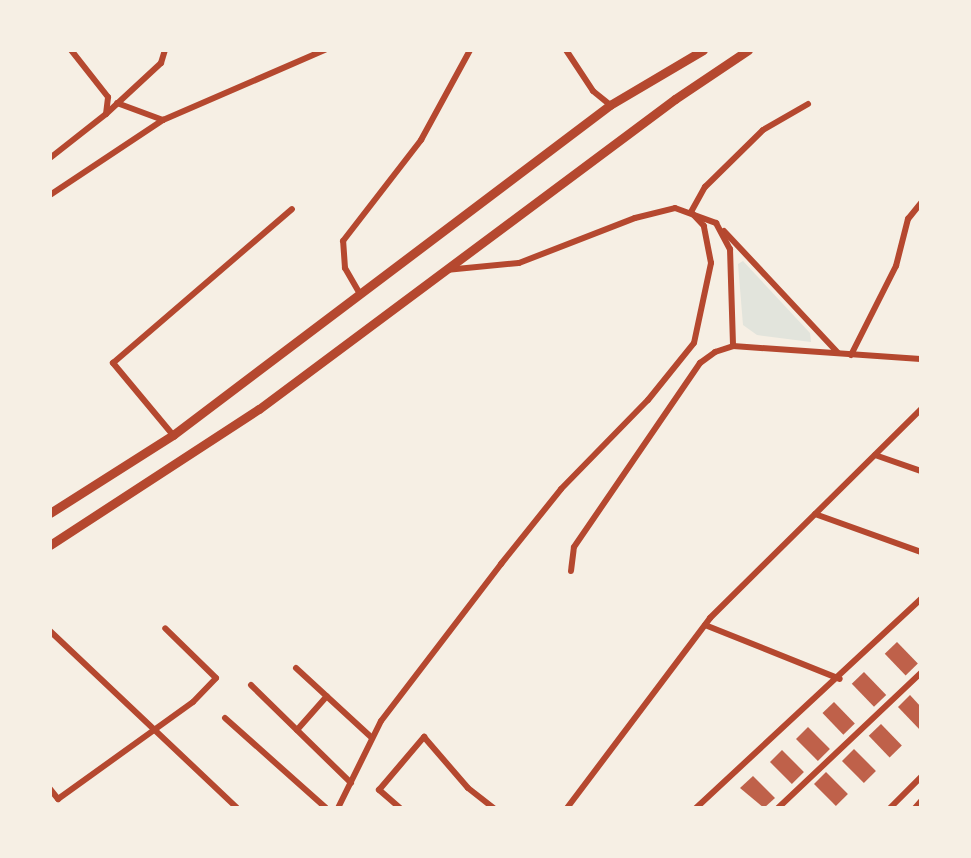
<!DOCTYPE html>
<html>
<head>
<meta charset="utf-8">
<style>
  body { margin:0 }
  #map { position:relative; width:971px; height:858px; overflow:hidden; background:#f6efe4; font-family:"Work Sans",sans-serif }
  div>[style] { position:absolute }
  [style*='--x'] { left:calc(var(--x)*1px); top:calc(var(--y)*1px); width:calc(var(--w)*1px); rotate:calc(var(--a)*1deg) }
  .green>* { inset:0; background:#e2e4dc }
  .building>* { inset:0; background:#bf614a; transform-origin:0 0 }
  .minor>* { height:6px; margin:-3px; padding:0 3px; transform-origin:3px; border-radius:3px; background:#b5482f }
  .secondary>* { height:9px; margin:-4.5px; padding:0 4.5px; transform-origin:4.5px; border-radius:4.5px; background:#b5482f }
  span { translate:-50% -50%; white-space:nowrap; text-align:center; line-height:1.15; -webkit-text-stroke:10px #f6efe4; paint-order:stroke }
  .frame { position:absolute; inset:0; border:52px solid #f6efe4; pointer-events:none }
</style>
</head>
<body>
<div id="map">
  <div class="green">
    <div style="clip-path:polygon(743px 261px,810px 333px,811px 342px,757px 335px,743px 325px,738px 264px)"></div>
  </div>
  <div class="building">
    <div style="left:897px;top:642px;width:30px;height:17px;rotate:46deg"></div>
    <div style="left:864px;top:672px;width:32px;height:17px;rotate:46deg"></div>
    <div style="clip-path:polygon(910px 695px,921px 707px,921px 731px,898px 707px)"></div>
    <div style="left:834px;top:702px;width:30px;height:16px;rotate:46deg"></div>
    <div style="left:881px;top:724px;width:30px;height:17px;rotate:46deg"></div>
    <div style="left:808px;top:727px;width:31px;height:17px;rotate:45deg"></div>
    <div style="left:854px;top:749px;width:31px;height:17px;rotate:45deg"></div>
    <div style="left:782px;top:750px;width:31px;height:17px;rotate:45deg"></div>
    <div style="left:826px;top:772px;width:31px;height:17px;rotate:45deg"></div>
    <div style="clip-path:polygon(753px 776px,775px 798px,764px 808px,740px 788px)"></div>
  </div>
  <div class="minor">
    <div style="--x:566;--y:50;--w:49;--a:56.6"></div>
    <div style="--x:593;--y:91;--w:22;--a:39"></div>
    <div style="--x:117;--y:103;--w:49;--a:20.3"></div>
    <div style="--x:106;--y:114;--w:75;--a:-42.8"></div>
    <div style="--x:161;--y:63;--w:14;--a:-73"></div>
    <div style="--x:50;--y:158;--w:71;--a:-38.2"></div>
    <div style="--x:106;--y:114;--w:17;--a:-83"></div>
    <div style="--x:108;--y:97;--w:60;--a:-128.2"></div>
    <div style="--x:50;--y:195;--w:136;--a:-33.6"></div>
    <div style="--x:163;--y:120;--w:176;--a:-23.4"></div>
    <div style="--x:724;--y:231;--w:167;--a:46.9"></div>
    <div style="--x:446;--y:270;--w:73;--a:-5.5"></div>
    <div style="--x:519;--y:263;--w:124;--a:-21.2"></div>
    <div style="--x:635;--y:218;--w:41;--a:-14"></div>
    <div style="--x:675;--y:208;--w:44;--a:20.1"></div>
    <div style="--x:716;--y:223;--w:30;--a:62"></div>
    <div style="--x:730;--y:249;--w:97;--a:88.2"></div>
    <div style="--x:733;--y:346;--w:188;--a:4"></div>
    <div style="--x:360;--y:294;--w:30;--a:-120"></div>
    <div style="--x:345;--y:268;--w:27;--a:-94"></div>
    <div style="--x:343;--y:241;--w:128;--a:-52.3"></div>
    <div style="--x:421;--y:140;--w:102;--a:-61.4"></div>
    <div style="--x:851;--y:355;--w:100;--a:-63.2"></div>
    <div style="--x:896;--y:266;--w:49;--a:-75.7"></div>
    <div style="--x:908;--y:219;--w:21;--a:-51"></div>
    <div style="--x:173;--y:435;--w:94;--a:-129.8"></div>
    <div style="--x:113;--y:363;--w:236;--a:-40.7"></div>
    <div style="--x:875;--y:455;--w:49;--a:19.2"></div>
    <div style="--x:815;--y:514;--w:113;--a:19.7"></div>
    <div style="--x:571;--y:571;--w:24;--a:-83"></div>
    <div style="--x:574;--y:547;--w:223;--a:-55.6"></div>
    <div style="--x:700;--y:363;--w:19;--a:-36"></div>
    <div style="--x:715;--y:352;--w:19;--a:-18"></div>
    <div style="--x:705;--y:625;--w:145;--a:21.8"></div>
    <div style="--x:50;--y:631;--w:257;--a:43.4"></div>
    <div style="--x:296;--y:668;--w:103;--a:42.6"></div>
    <div style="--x:251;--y:685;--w:140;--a:44.4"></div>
    <div style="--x:225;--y:718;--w:135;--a:41.7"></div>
    <div style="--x:297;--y:730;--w:45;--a:-48.6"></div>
    <div style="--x:50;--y:789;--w:13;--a:51"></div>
    <div style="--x:58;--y:799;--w:166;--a:-35.7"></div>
    <div style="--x:193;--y:702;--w:33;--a:-46"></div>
    <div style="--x:216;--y:678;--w:71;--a:-135.6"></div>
    <div style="--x:338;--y:808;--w:97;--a:-63.7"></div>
    <div style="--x:381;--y:721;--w:198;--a:-52.6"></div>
    <div style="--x:501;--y:564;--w:96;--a:-51.3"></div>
    <div style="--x:561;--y:489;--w:124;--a:-45.7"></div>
    <div style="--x:648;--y:400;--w:73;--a:-51.1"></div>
    <div style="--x:694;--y:343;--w:82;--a:-78"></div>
    <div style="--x:711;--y:263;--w:38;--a:-101"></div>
    <div style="--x:704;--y:226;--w:19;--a:-133"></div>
    <div style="--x:691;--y:212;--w:29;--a:-61"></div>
    <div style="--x:705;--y:187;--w:81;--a:-44.5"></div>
    <div style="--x:763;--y:130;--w:52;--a:-30"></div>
    <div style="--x:400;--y:808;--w:28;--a:-139"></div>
    <div style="--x:379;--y:790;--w:70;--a:-49.7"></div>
    <div style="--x:424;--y:737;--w:67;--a:49.2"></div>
    <div style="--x:468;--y:788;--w:33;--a:38"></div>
    <div style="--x:567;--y:808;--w:238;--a:-53"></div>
    <div style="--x:710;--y:618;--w:297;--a:-44.7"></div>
    <div style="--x:696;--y:808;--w:307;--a:-42.9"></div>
    <div style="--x:778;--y:808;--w:197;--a:-43.4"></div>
    <div style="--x:890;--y:808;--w:44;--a:-45"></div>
    <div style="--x:915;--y:808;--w:9;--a:-49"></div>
  </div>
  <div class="secondary">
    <div style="--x:50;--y:513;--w:146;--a:-32.4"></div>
    <div style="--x:173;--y:435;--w:548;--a:-37.06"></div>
    <div style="--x:610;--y:105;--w:108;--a:-30.6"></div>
    <div style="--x:50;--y:545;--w:249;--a:-33.1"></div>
    <div style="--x:259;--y:409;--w:519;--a:-36.69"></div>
    <div style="--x:675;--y:99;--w:88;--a:-33.9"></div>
  </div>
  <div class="frame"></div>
</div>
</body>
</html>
